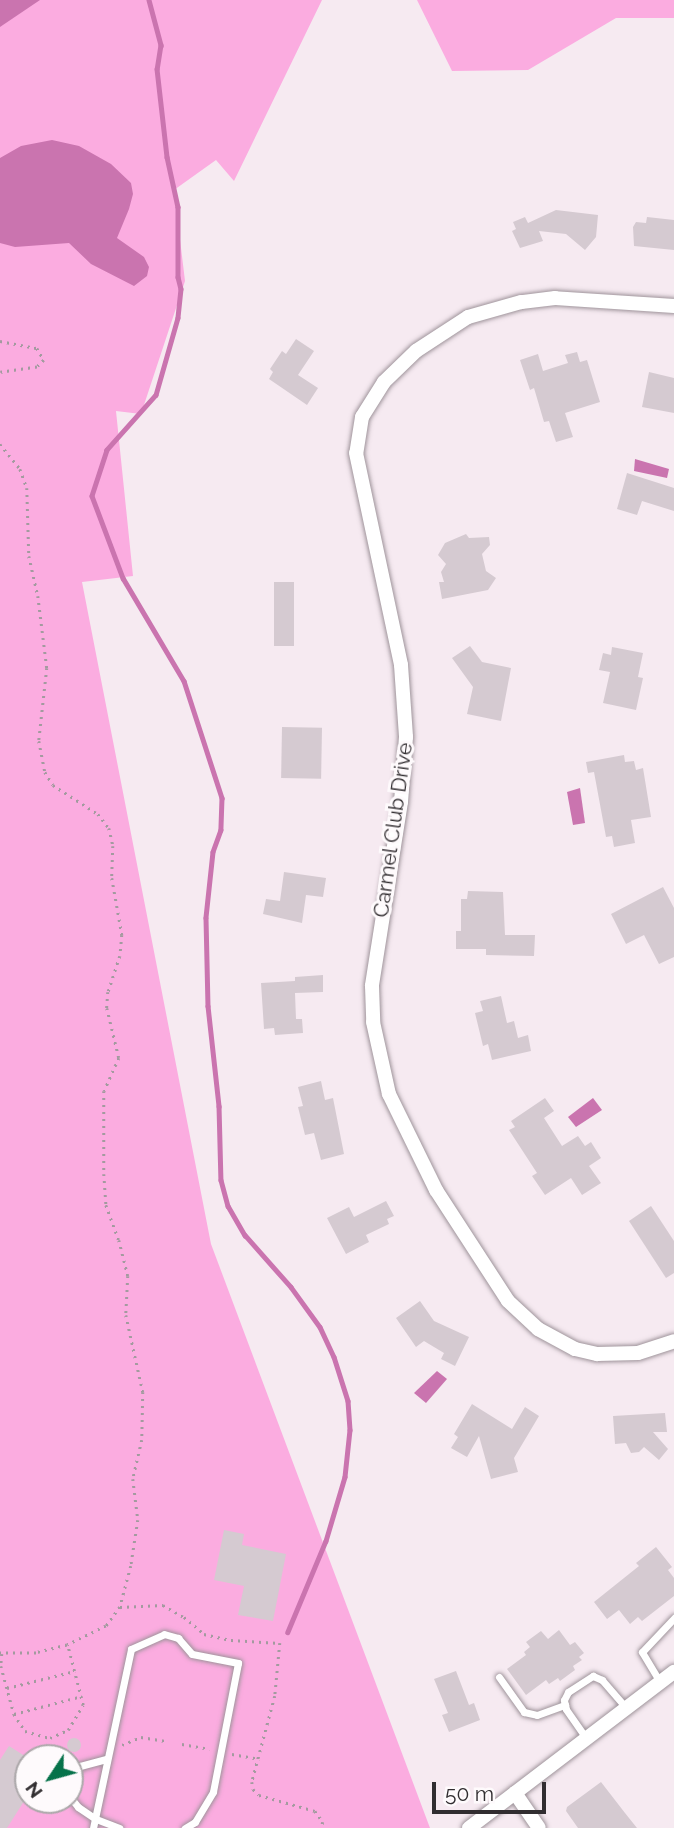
<!DOCTYPE html>
<html>
<head>
<meta charset="utf-8">
<style>
  body { margin:0 }
  #map { position:relative; width:674px; height:1828px; overflow:hidden; background:#f6eaf1; font-family:Raleway,sans-serif }
  div>[style] { position:absolute }
  [style*='--x'] { left:calc(var(--x)*1px); top:calc(var(--y)*1px); width:calc(var(--w)*1px); rotate:calc(var(--a)*1deg) }
  .green>* { inset:0; background:#fbace0 }
  .water>* { inset:0; background:#ca74af }
  .stream>* { height:4.5px; margin:-2.25px; padding:0 2.25px; transform-origin:2.25px; border-radius:2.25px; background:#ca74af }
  .building>* { inset:0; background:#d5cad1; transform-origin:0 0 }
  .round { border-radius:50% }
  .path>* { height:2.5px; margin-top:-1.25px; transform-origin:0; background:repeating-linear-gradient(90deg,#a39a9f 0 2px,transparent 0 7px) }
  .roads { filter:drop-shadow(0 0 2px #9f949b) drop-shadow(0 0 2px #9f949b) }
  .service>* { height:7px; margin:-3.5px; padding:0 3.5px; transform-origin:3.5px; border-radius:3.5px; background:#fff }
  .minor>* { height:14px; margin:-7px; padding:0 7px; transform-origin:7px; border-radius:7px; background:#fff }
  span { translate:-50% -50%; white-space:nowrap; text-align:center; line-height:1.15; -webkit-text-stroke:6px #fefafc; paint-order:stroke }
  .street-label { font-size:21px; color:#312d30 }
  .north { position:absolute; left:14px; top:1744px; width:70px; height:70px; box-sizing:border-box; background:#fefafc; border:2px solid #aca8aa; border-radius:50%; rotate:234deg; font-size:19px; font-weight:700; line-height:28px; text-align:center; color:#312d30 }
  .north::after { content:''; display:block; margin:auto; width:24px; height:32px; background:#06724a; clip-path:polygon(50% 0,100% 100%,50% 72%,0 100%) }
  .scale { position:absolute; left:432px; top:1782px; width:114px; height:32px; box-sizing:border-box; border:4px solid #312d30; border-top:0; padding-left:9px; font-size:21px; line-height:24px; white-space:nowrap; color:#312d30; -webkit-text-stroke:5px #fefafc; paint-order:stroke }
</style>
</head>
<body>
<div id="map">
  <div class="green">
    <div style="clip-path:polygon(evenodd,0 0,322px 0,234px 181px,216px 160px,174px 190px,185px 281px,141px 414px,116px 411px,133px 576px,82px 582px,211px 1244px,430px 1828px,0 1828px,0 0,28px 1758px,70px 1758px,70px 1800px,28px 1800px,28px 1758px)"></div>
    <div style="clip-path:polygon(417px 0,674px 0,674px 18px,616px 18px,528px 70px,452px 71px)"></div>
  </div>
  <div class="water">
    <div style="clip-path:polygon(0 0,40px 0,0 27px)"></div>
    <div style="clip-path:polygon(52px 140px,79px 146px,111px 164px,131px 183px,133px 194px,129px 209px,117px 238px,144px 257px,149px 267px,147px 276px,134px 286px,91px 264px,69px 243px,15px 247px,0 243px,0 158px,21px 146px)"></div>
    <div style="clip-path:polygon(635px 459px,669px 469px,667px 478px,634px 471px)"></div>
    <div style="clip-path:polygon(580px 788px,585px 823px,573px 825px,567px 792px)"></div>
    <div style="clip-path:polygon(593px 1098px,602px 1110px,576px 1127px,568px 1117px)"></div>
    <div style="clip-path:polygon(437px 1371px,447px 1379px,426px 1403px,414px 1393px)"></div>
  </div>
  <div class="stream">
    <div style="--x:149;--y:0;--w:47;--a:75.1"></div>
    <div style="--x:161;--y:45;--w:24;--a:99"></div>
    <div style="--x:157;--y:69;--w:89;--a:83.5"></div>
    <div style="--x:167;--y:157;--w:51;--a:77.6"></div>
    <div style="--x:178;--y:207;--w:70;--a:90"></div>
    <div style="--x:178;--y:277;--w:12;--a:76"></div>
    <div style="--x:181;--y:289;--w:29;--a:96"></div>
    <div style="--x:178;--y:318;--w:80;--a:105.9"></div>
    <div style="--x:156;--y:395;--w:74;--a:131.7"></div>
    <div style="--x:107;--y:450;--w:48;--a:108.1"></div>
    <div style="--x:92;--y:496;--w:88;--a:69.3"></div>
    <div style="--x:123;--y:578;--w:120;--a:59.4"></div>
    <div style="--x:184;--y:681;--w:123;--a:72"></div>
    <div style="--x:222;--y:798;--w:32;--a:92"></div>
    <div style="--x:221;--y:830;--w:23;--a:110"></div>
    <div style="--x:213;--y:852;--w:66;--a:96.1"></div>
    <div style="--x:206;--y:918;--w:88;--a:88.7"></div>
    <div style="--x:208;--y:1006;--w:101;--a:83.7"></div>
    <div style="--x:219;--y:1106;--w:74;--a:88.5"></div>
    <div style="--x:221;--y:1180;--w:27;--a:75"></div>
    <div style="--x:228;--y:1206;--w:34;--a:60"></div>
    <div style="--x:245;--y:1235;--w:69;--a:48.5"></div>
    <div style="--x:291;--y:1287;--w:49;--a:54.1"></div>
    <div style="--x:320;--y:1327;--w:33;--a:65"></div>
    <div style="--x:334;--y:1357;--w:46;--a:72.3"></div>
    <div style="--x:348;--y:1401;--w:29;--a:86"></div>
    <div style="--x:350;--y:1430;--w:47;--a:96.1"></div>
    <div style="--x:345;--y:1477;--w:67;--a:106.5"></div>
    <div style="--x:326;--y:1541;--w:99;--a:112.7"></div>
  </div>
  <div class="building">
    <div style="clip-path:polygon(556px 210px,598px 215px,596px 237px,585px 250px,566px 234px,539px 231px,543px 241px,520px 248px,512px 231px,516px 229px,513px 222px,525px 217px,528px 223px)"></div>
    <div style="clip-path:polygon(647px 217px,674px 220px,674px 250px,634px 246px,633px 227px,636px 222px,646px 223px)"></div>
    <div style="clip-path:polygon(296px 339px,314px 351px,298px 375px,318px 388px,307px 405px,269px 379px,273px 372px,270px 369px,282px 351px,286px 354px)"></div>
    <div style="clip-path:polygon(577px 352px,580px 362px,587px 360px,600px 402px,565px 413px,573px 437px,556px 442px,549px 421px,544px 422px,534px 388px,530px 390px,520px 360px,538px 354px,543px 371px,568px 363px,565px 355px)"></div>
    <div style="clip-path:polygon(649px 372px,674px 378px,674px 413px,642px 407px)"></div>
    <div style="clip-path:polygon(627px 473px,674px 488px,674px 511px,642px 501px,637px 515px,617px 509px)"></div>
    <div style="clip-path:polygon(466px 534px,469px 538px,489px 537px,490px 545px,482px 554px,486px 571px,496px 578px,488px 590px,442px 599px,439px 582px,444px 582px,441px 572px,446px 564px,438px 555px,445px 543px)"></div>
    <div style="left:274px;top:582px;width:20px;height:64px"></div>
    <div style="clip-path:polygon(470px 646px,482px 662px,511px 668px,501px 721px,467px 714px,473px 687px,452px 658px)"></div>
    <div style="clip-path:polygon(612px 647px,643px 653px,638px 677px,643px 678px,636px 710px,603px 703px,610px 672px,599px 670px,603px 653px,611px 655px)"></div>
    <div style="left:282px;top:727px;width:40px;height:51px;rotate:1deg"></div>
    <div style="clip-path:polygon(624px 755px,625px 762px,634px 761px,636px 770px,643px 768px,651px 817px,631px 820px,635px 843px,614px 847px,612px 836px,606px 837px,594px 772px,588px 773px,586px 762px)"></div>
    <div style="clip-path:polygon(284px 872px,326px 878px,323px 897px,306px 895px,302px 923px,263px 914px,266px 899px,280px 901px)"></div>
    <div style="clip-path:polygon(663px 887px,674px 908px,674px 957px,659px 964px,644px 935px,626px 944px,611px 914px)"></div>
    <div style="clip-path:polygon(468px 891px,503px 892px,505px 935px,535px 935px,534px 956px,486px 955px,486px 949px,456px 949px,456px 931px,461px 931px,461px 899px,467px 899px)"></div>
    <div style="clip-path:polygon(323px 975px,323px 992px,295px 993px,296px 1019px,302px 1019px,303px 1033px,275px 1035px,274px 1028px,264px 1029px,261px 983px,295px 981px,295px 977px)"></div>
    <div style="clip-path:polygon(501px 996px,507px 1023px,514px 1021px,518px 1038px,528px 1035px,531px 1051px,492px 1060px,488px 1044px,483px 1046px,475px 1013px,483px 1011px,480px 1001px)"></div>
    <div style="clip-path:polygon(321px 1081px,325px 1100px,333px 1098px,344px 1154px,321px 1160px,314px 1133px,305px 1135px,298px 1107px,303px 1106px,298px 1087px)"></div>
    <div style="clip-path:polygon(545px 1098px,554px 1111px,544px 1118px,562px 1146px,578px 1136px,585px 1146px,591px 1142px,601px 1158px,589px 1166px,601px 1183px,582px 1195px,571px 1178px,545px 1195px,532px 1176px,537px 1173px,509px 1130px,515px 1127px,511px 1121px)"></div>
    <div style="clip-path:polygon(386px 1201px,394px 1216px,387px 1219px,389px 1224px,366px 1235px,369px 1242px,346px 1254px,327px 1218px,349px 1207px,354px 1217px)"></div>
    <div style="clip-path:polygon(651px 1206px,674px 1241px,674px 1273px,666px 1278px,629px 1221px)"></div>
    <div style="clip-path:polygon(420px 1301px,434px 1321px,469px 1337px,455px 1366px,441px 1359px,444px 1353px,424px 1341px,416px 1347px,396px 1318px)"></div>
    <div style="clip-path:polygon(472px 1404px,512px 1429px,525px 1407px,539px 1416px,514px 1458px,518px 1472px,491px 1479px,479px 1436px,467px 1457px,451px 1448px,458px 1437px,454px 1434px)"></div>
    <div style="clip-path:polygon(665px 1413px,667px 1432px,653px 1432px,668px 1449px,659px 1460px,644px 1447px,639px 1452px,631px 1453px,626px 1443px,615px 1444px,613px 1416px)"></div>
    <div style="clip-path:polygon(224px 1530px,244px 1534px,242px 1545px,286px 1554px,273px 1621px,238px 1615px,244px 1586px,214px 1580px)"></div>
    <div style="clip-path:polygon(656px 1547px,672px 1567px,668px 1570px,674px 1578px,674px 1596px,642px 1621px,638px 1617px,630px 1624px,619px 1610px,607px 1619px,594px 1602px,639px 1566px,636px 1563px)"></div>
    <div style="clip-path:polygon(559px 1630px,570px 1645px,575px 1642px,584px 1653px,579px 1657px,582px 1660px,573px 1666px,575px 1670px,560px 1681px,558px 1678px,549px 1684px,546px 1680px,526px 1695px,507px 1669px,526px 1655px,524px 1652px,530px 1647px,526px 1642px,541px 1631px,548px 1639px)"></div>
    <div style="clip-path:polygon(456px 1671px,469px 1705px,474px 1703px,480px 1720px,449px 1732px,442px 1715px,448px 1713px,434px 1679px)"></div>
    <div class="round" style="left:67px;top:1738px;width:14px;height:14px"></div>
    <div style="clip-path:polygon(9px 1746px,28px 1758px,28px 1795px,7px 1828px,0 1828px,0 1760px)"></div>
    <div style="clip-path:polygon(601px 1782px,625px 1813px,637px 1828px,578px 1828px,566px 1811px,567px 1807px)"></div>
  </div>
  <div class="path">
    <div style="--x:0;--y:341;--w:38;--a:11"></div>
    <div style="--x:37;--y:348;--w:14;--a:60"></div>
    <div style="--x:44;--y:360;--w:10;--a:135"></div>
    <div style="--x:37;--y:367;--w:37;--a:172"></div>
    <div style="--x:0;--y:444;--w:32;--a:51"></div>
    <div style="--x:20;--y:469;--w:20;--a:70"></div>
    <div style="--x:27;--y:488;--w:68;--a:88.3"></div>
    <div style="--x:29;--y:556;--w:41;--a:77.3"></div>
    <div style="--x:38;--y:596;--w:73;--a:82.9"></div>
    <div style="--x:47;--y:668;--w:73;--a:96.3"></div>
    <div style="--x:39;--y:741;--w:32;--a:79"></div>
    <div style="--x:45;--y:772;--w:15;--a:58"></div>
    <div style="--x:53;--y:785;--w:54;--a:32.8"></div>
    <div style="--x:98;--y:814;--w:18;--a:52"></div>
    <div style="--x:109;--y:828;--w:18;--a:77"></div>
    <div style="--x:113;--y:846;--w:32;--a:92"></div>
    <div style="--x:112;--y:878;--w:58;--a:80"></div>
    <div style="--x:122;--y:935;--w:21;--a:95"></div>
    <div style="--x:120;--y:956;--w:38;--a:108"></div>
    <div style="--x:108;--y:992;--w:16;--a:94"></div>
    <div style="--x:107;--y:1008;--w:51;--a:76.5"></div>
    <div style="--x:119;--y:1058;--w:36;--a:114"></div>
    <div style="--x:104;--y:1091;--w:83;--a:90"></div>
    <div style="--x:104;--y:1174;--w:31;--a:86"></div>
    <div style="--x:106;--y:1205;--w:37;--a:70"></div>
    <div style="--x:119;--y:1240;--w:37;--a:76"></div>
    <div style="--x:128;--y:1276;--w:39;--a:93"></div>
    <div style="--x:126;--y:1315;--w:79;--a:77.6"></div>
    <div style="--x:143;--y:1392;--w:48;--a:91.2"></div>
    <div style="--x:142;--y:1440;--w:40;--a:103"></div>
    <div style="--x:133;--y:1479;--w:41;--a:83"></div>
    <div style="--x:138;--y:1520;--w:47;--a:98.7"></div>
    <div style="--x:131;--y:1566;--w:42;--a:105"></div>
    <div style="--x:120;--y:1607;--w:24;--a:126"></div>
    <div style="--x:106;--y:1626;--w:43;--a:154"></div>
    <div style="--x:67;--y:1645;--w:32;--a:166"></div>
    <div style="--x:36;--y:1653;--w:36;--a:180"></div>
    <div style="--x:120;--y:1607;--w:43;--a:-2.7"></div>
    <div style="--x:163;--y:1605;--w:24;--a:30"></div>
    <div style="--x:184;--y:1617;--w:26;--a:40"></div>
    <div style="--x:204;--y:1634;--w:28;--a:13"></div>
    <div style="--x:231;--y:1640;--w:49;--a:3.5"></div>
    <div style="--x:280;--y:1643;--w:53;--a:95.4"></div>
    <div style="--x:275;--y:1696;--w:89;--a:105"></div>
    <div style="--x:252;--y:1782;--w:7;--a:82"></div>
    <div style="--x:253;--y:1789;--w:8;--a:45"></div>
    <div style="--x:259;--y:1795;--w:58;--a:15.9"></div>
    <div style="--x:315;--y:1811;--w:14;--a:54"></div>
    <div style="--x:323;--y:1822;--w:6;--a:108"></div>
    <div style="--x:2;--y:1654;--w:12;--a:95"></div>
    <div style="--x:1;--y:1666;--w:50;--a:74.8"></div>
    <div style="--x:14;--y:1714;--w:20;--a:57"></div>
    <div style="--x:25;--y:1731;--w:26;--a:16"></div>
    <div style="--x:50;--y:1738;--w:20;--a:-24"></div>
    <div style="--x:68;--y:1730;--w:29;--a:-59"></div>
    <div style="--x:83;--y:1705;--w:60;--a:-104.5"></div>
    <div style="--x:7;--y:1688;--w:70;--a:-14"></div>
    <div style="--x:14;--y:1714;--w:70;--a:-14.8"></div>
    <div style="--x:182;--y:1744;--w:28;--a:10"></div>
    <div style="--x:122;--y:1745;--w:21;--a:-23"></div>
    <div style="--x:141;--y:1737;--w:25;--a:9"></div>
    <div style="--x:232;--y:1754;--w:28;--a:10"></div>
  </div>
  <div class="roads">
    <div class="service">
      <div style="--x:499;--y:1677;--w:43;--a:54.5"></div>
      <div style="--x:524;--y:1712;--w:13;--a:13"></div>
      <div style="--x:537;--y:1715;--w:30;--a:-20"></div>
      <div style="--x:660;--y:1682;--w:35;--a:-121"></div>
      <div style="--x:642;--y:1652;--w:47;--a:-46.7"></div>
      <div style="--x:586;--y:1738;--w:35;--a:-125"></div>
      <div style="--x:566;--y:1709;--w:9;--a:-103"></div>
      <div style="--x:564;--y:1700;--w:9;--a:-63"></div>
      <div style="--x:568;--y:1692;--w:30;--a:-33"></div>
      <div style="--x:593;--y:1676;--w:10;--a:24"></div>
      <div style="--x:602;--y:1680;--w:38;--a:49"></div>
      <div style="--x:70;--y:1782;--w:19;--a:-58"></div>
      <div style="--x:80;--y:1766;--w:28;--a:-15"></div>
      <div style="--x:70;--y:1797;--w:13;--a:51"></div>
      <div style="--x:78;--y:1807;--w:22;--a:34"></div>
      <div style="--x:96;--y:1819;--w:25;--a:21"></div>
      <div style="--x:93;--y:1828;--w:183;--a:-78"></div>
      <div style="--x:131;--y:1649;--w:36;--a:-24"></div>
      <div style="--x:164;--y:1634;--w:15;--a:16"></div>
      <div style="--x:178;--y:1638;--w:21;--a:49"></div>
      <div style="--x:192;--y:1654;--w:47;--a:11.1"></div>
      <div style="--x:238;--y:1663;--w:131;--a:101"></div>
      <div style="--x:213;--y:1792;--w:35;--a:121"></div>
      <div style="--x:195;--y:1822;--w:12;--a:149"></div>
    </div>
    <div class="minor">
      <div style="--x:674;--y:306;--w:119;--a:-176.2"></div>
      <div style="--x:555;--y:298;--w:34;--a:173"></div>
      <div style="--x:521;--y:302;--w:55;--a:164.2"></div>
      <div style="--x:468;--y:317;--w:62;--a:146.8"></div>
      <div style="--x:416;--y:351;--w:45;--a:135.9"></div>
      <div style="--x:384;--y:382;--w:41;--a:122.2"></div>
      <div style="--x:362;--y:417;--w:36;--a:99"></div>
      <div style="--x:356;--y:453;--w:217;--a:78"></div>
      <div style="--x:401;--y:665;--w:72;--a:86"></div>
      <div style="--x:406;--y:737;--w:65;--a:94.4"></div>
      <div style="--x:401;--y:802;--w:186;--a:99"></div>
      <div style="--x:372;--y:986;--w:36;--a:88"></div>
      <div style="--x:373;--y:1022;--w:74;--a:77.5"></div>
      <div style="--x:389;--y:1094;--w:107;--a:63.9"></div>
      <div style="--x:436;--y:1190;--w:132;--a:57"></div>
      <div style="--x:508;--y:1301;--w:41;--a:43"></div>
      <div style="--x:538;--y:1329;--w:42;--a:28.4"></div>
      <div style="--x:575;--y:1349;--w:23;--a:13"></div>
      <div style="--x:597;--y:1354;--w:41;--a:-1.4"></div>
      <div style="--x:638;--y:1353;--w:38;--a:-18"></div>
      <div style="--x:515;--y:1793;--w:42;--a:55.6"></div>
      <div style="--x:469;--y:1828;--w:258;--a:-37.3"></div>
    </div>
  </div>
  <div class="street-label">
    <span style="left:393px;top:830px;rotate:-82deg">Carmel Club Drive</span>
  </div>
  <div class="north">N</div>
  <div class="scale">50 m</div>
</div>
</body>
</html>
